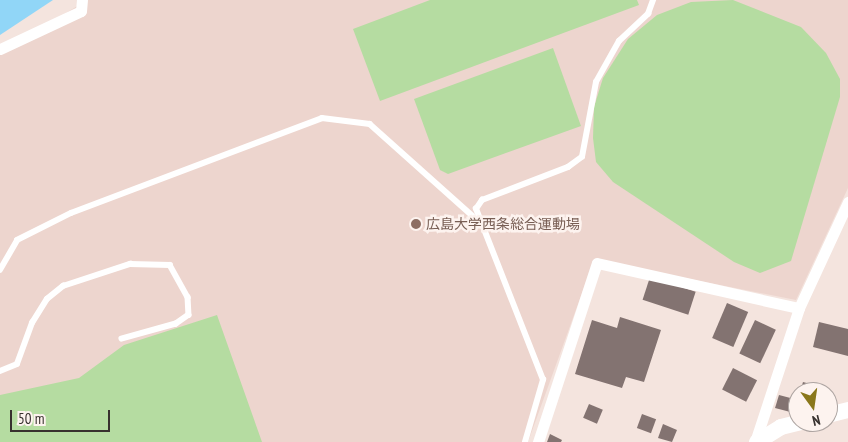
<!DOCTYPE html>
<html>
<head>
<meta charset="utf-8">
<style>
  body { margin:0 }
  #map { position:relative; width:848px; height:442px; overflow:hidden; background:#f4e4de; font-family:"PT Sans Narrow","Noto Sans JP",sans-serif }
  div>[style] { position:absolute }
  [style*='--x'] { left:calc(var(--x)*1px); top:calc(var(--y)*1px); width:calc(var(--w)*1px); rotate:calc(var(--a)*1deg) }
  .education>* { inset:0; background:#edd5ce }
  .green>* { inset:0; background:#b5dca1 }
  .water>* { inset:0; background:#91d6f7 }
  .building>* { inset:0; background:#837371; transform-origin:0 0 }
  .lane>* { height:5.5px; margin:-2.75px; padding:0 2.75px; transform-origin:2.75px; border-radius:2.75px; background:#fff }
  .street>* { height:11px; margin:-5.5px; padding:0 5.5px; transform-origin:5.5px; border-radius:5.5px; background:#fff }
  .secondary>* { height:16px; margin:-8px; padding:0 8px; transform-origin:8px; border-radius:8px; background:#fff }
  .dots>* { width:14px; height:14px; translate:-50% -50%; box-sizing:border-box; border:2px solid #fdf3ef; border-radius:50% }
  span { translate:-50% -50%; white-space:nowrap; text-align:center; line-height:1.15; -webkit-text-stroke:5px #fdf3ef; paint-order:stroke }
  .education-label { font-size:14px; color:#785e54 }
  .left { translate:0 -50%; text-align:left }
  .north { position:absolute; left:788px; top:382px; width:50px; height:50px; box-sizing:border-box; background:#fdf3ef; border:1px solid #aea5a2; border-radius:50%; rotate:166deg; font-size:14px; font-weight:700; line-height:20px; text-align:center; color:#37312e }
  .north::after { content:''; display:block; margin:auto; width:18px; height:22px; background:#8a771b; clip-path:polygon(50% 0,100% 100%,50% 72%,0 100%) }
  .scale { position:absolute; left:10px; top:410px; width:100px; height:22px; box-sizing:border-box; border:2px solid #37312e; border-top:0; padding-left:6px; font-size:15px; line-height:18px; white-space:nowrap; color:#37312e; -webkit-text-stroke:4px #fdf3ef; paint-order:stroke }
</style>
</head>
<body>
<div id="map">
  <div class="education">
    <div style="clip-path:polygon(87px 0,848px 0,848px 188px,796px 300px,594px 260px,528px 442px,0 442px,0 54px)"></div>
  </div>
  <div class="green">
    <div style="clip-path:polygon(430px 0,637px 0,639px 5px,380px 101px,353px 29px)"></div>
    <div style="clip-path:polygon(733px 0,801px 27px,826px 53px,840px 79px,840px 97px,791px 261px,760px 273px,734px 262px,613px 182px,596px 162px,593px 138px,594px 107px,603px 78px,628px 39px,657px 15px,691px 2px)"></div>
    <div style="clip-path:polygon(553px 48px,581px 126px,448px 174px,440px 170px,414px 99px)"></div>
    <div style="clip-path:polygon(217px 315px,262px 442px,0 442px,0 395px,79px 378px,124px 345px)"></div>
  </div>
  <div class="water">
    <div style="clip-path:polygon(0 0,53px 0,0 35px)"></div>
  </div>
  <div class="building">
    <div style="left:650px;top:277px;width:48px;height:24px;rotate:18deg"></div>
    <div style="left:727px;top:303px;width:23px;height:38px;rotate:23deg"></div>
    <div style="clip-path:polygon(620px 317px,661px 330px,644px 382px,626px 377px,622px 388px,575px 374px,592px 320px,617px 328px)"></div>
    <div style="left:755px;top:320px;width:23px;height:37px;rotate:25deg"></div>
    <div style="clip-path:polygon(819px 322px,848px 329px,848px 356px,813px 347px)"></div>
    <div style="left:733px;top:368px;width:27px;height:24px;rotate:27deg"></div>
    <div style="clip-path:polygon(803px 382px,821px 387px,820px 392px,800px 392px)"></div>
    <div style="clip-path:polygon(779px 395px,798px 400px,798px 414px,775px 408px)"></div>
    <div style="left:589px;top:404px;width:15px;height:15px;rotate:23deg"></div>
    <div style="left:642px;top:414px;width:15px;height:15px;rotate:20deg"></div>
    <div style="clip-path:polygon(663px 424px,677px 430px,672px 442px,658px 438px)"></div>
    <div style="clip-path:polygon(550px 434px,562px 440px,561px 442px,547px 442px)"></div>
  </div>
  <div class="lane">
    <div style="--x:0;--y:270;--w:34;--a:-60"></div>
    <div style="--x:17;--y:240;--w:60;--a:-26.6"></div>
    <div style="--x:71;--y:213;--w:268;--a:-20.7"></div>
    <div style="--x:322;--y:118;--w:48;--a:7.1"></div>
    <div style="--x:370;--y:124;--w:153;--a:41.8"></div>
    <div style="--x:0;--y:371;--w:18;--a:-22"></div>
    <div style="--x:17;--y:364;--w:44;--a:-69.9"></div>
    <div style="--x:32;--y:323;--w:28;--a:-58"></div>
    <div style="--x:47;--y:299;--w:21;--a:-39"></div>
    <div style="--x:63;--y:286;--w:71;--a:-18.2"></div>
    <div style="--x:130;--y:264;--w:40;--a:1.4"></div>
    <div style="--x:170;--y:265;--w:37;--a:61"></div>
    <div style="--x:188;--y:297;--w:18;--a:87"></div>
    <div style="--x:189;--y:315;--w:16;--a:145"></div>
    <div style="--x:176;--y:324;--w:56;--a:164.5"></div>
    <div style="--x:525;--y:442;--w:65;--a:-73.8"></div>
    <div style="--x:543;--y:380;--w:184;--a:-111.4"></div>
    <div style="--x:476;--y:209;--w:11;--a:-56"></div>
    <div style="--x:482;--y:200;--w:92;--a:-21"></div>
    <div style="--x:568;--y:167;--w:17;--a:-36"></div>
    <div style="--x:582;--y:157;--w:76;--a:-79.4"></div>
    <div style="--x:596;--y:82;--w:47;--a:-60.7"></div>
    <div style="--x:619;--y:41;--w:40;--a:-43"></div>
    <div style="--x:648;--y:14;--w:15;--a:-70"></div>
  </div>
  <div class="street">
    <div style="--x:0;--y:49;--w:89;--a:-25.1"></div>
    <div style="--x:81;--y:11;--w:11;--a:-85"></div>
    <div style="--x:538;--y:442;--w:188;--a:-71.8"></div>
    <div style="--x:597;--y:263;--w:207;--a:12.6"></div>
    <div style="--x:755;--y:442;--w:141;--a:-71.8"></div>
    <div style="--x:799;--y:308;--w:117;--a:-65.2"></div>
  </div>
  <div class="secondary">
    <div style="--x:828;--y:415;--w:21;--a:-14"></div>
    <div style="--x:757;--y:442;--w:28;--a:-32"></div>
    <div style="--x:781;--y:427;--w:21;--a:-14"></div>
  </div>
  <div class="dots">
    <div style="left:416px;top:224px;background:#8d6e63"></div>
  </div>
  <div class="education-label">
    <span class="left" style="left:426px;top:224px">広島大学西条総合運動場</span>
  </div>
  <div class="north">N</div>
  <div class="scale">50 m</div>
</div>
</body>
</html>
